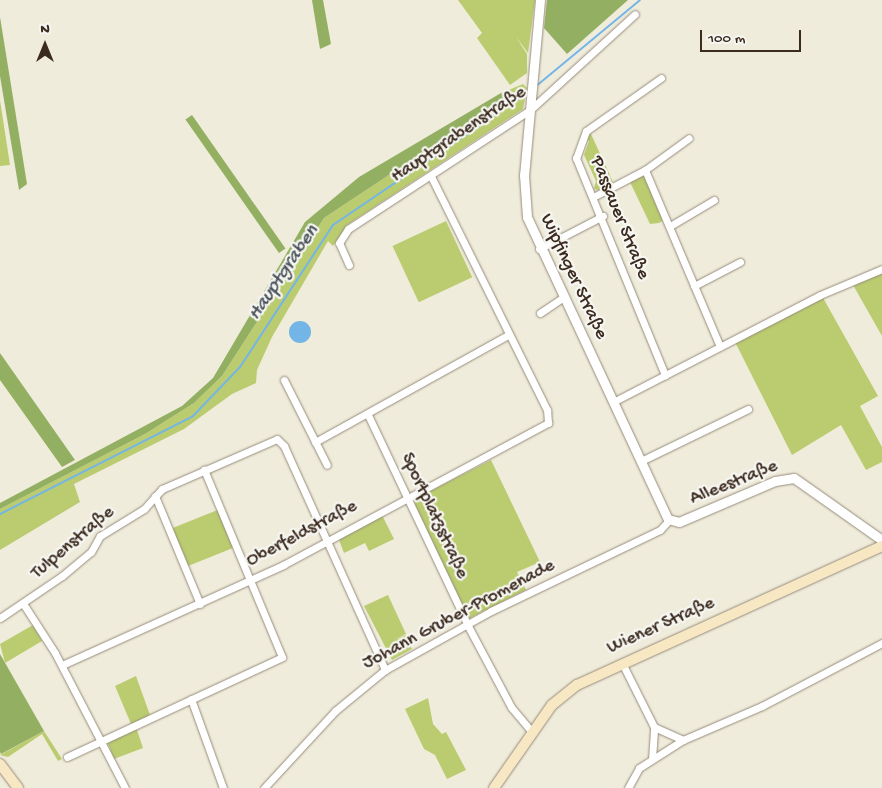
<!DOCTYPE html>
<html>
<head>
<meta charset="utf-8">
<style>
  body { margin:0 }
  #map { position:relative; width:882px; height:788px; overflow:hidden; background:#f0ecdb; font-family:"Gochi Hand",sans-serif }
  div>[style] { position:absolute }
  [style*='--x'] { left:calc(var(--x)*1px); top:calc(var(--y)*1px); width:calc(var(--w)*1px); rotate:calc(var(--a)*1deg) }
  .green>* { inset:0; background:#bacc6f; transform-origin:0 0 }
  .forest>* { inset:0; background:#93b062; transform-origin:0 0 }
  .water>* { inset:0; background:#74b5e8 }
  .round { border-radius:50% }
  .stream>* { height:2px; margin:-1px; padding:0 1px; transform-origin:1px; border-radius:1px; background:#74b5e8 }
  .roads { filter:drop-shadow(0 0 1px #968b7c) drop-shadow(0 0 1px #968b7c) }
  .minor>* { height:7px; margin:-3.5px; padding:0 3.5px; transform-origin:3.5px; border-radius:3.5px; background:#fff }
  .tertiary>* { height:9px; margin:-4.5px; padding:0 4.5px; transform-origin:4.5px; border-radius:4.5px; background:#fff }
  .secondary>* { height:10px; margin:-5px; padding:0 5px; transform-origin:5px; border-radius:5px; background:#f7e8c3 }
  span { translate:-50% -50%; white-space:nowrap; text-align:center; line-height:1.15; -webkit-text-stroke:4.5px #f6f6f2; paint-order:stroke }
  .street-label { font-size:19px; color:#3b2a1e }
  .water-label { font-size:20px; color:#4c545b; font-style:italic }
  .north { position:absolute; left:20px; top:20px; width:50px; height:50px; -webkit-text-stroke:4px #f6f6f2; paint-order:stroke; rotate:0deg; font-size:14px; font-weight:700; line-height:20px; text-align:center; color:#3b2a1e }
  .north::after { content:''; display:block; margin:auto; width:18px; height:22px; background:#3b2a1e; clip-path:polygon(50% 0,100% 100%,50% 72%,0 100%) }
  .scale { position:absolute; left:700px; top:30px; width:101px; height:22px; box-sizing:border-box; border:2px solid #3b2a1e; border-top:0; padding-left:6px; font-size:15px; line-height:18px; white-space:nowrap; color:#3b2a1e; -webkit-text-stroke:4px #f6f6f2; paint-order:stroke }
</style>
</head>
<body>
<div id="map">
  <div class="green">
    <div style="clip-path:polygon(458px 0,535px 0,528px 53px,516px 37px,527px 54px,527px 73px,510px 85px,477px 38px,482px 33px)"></div>
    <div style="clip-path:polygon(523px 84px,527px 88px,523px 109px,347px 225px,333px 246px,328px 241px,272px 337px,257px 370px,256px 383px,232px 394px,184px 429px,74px 484px,80px 502px,0 550px,0 509px,145px 434px,194px 403px,222px 376px,324px 218px,505px 98px,501px 93px)"></div>
    <div style="clip-path:polygon(0 100px,10px 165px,0 166px)"></div>
    <div style="clip-path:polygon(591px 134px,614px 184px,601px 191px,594px 189px,596px 181px,584px 155px,589px 141px,585px 139px)"></div>
    <div style="clip-path:polygon(644px 174px,664px 220px,659px 223px,650px 224px,630px 182px)"></div>
    <div style="left:446px;top:221px;width:62px;height:59px;rotate:65deg"></div>
    <div style="clip-path:polygon(881px 273px,882px 274px,882px 336px,853px 285px)"></div>
    <div style="clip-path:polygon(822px 296px,878px 396px,860px 406px,882px 447px,882px 462px,866px 470px,841px 425px,792px 455px,734px 340px)"></div>
    <div style="clip-path:polygon(491px 460px,540px 562px,517px 572px,526px 590px,468px 619px,413px 500px)"></div>
    <div style="left:220px;top:509px;width:41px;height:51px;rotate:68deg"></div>
    <div style="clip-path:polygon(382px 515px,394px 539px,369px 551px,365px 543px,344px 553px,339px 540px)"></div>
    <div style="clip-path:polygon(388px 595px,406px 634px,394px 640px,406px 635px,412px 649px,392px 660px,364px 606px)"></div>
    <div style="clip-path:polygon(33px 625px,42px 641px,5px 663px,0 644px)"></div>
    <div style="clip-path:polygon(136px 676px,150px 715px,131px 724px,115px 686px)"></div>
    <div style="clip-path:polygon(428px 698px,433px 724px,442px 734px,446px 732px,466px 770px,447px 779px,435px 755px,424px 749px,405px 709px)"></div>
    <div style="clip-path:polygon(136px 727px,143px 748px,114px 759px,107px 741px)"></div>
    <div style="clip-path:polygon(44px 731px,62px 759px,58px 761px,42px 734px,8px 757px,0 755px)"></div>
  </div>
  <div class="forest">
    <div style="clip-path:polygon(312px 0,323px 0,331px 44px,320px 49px)"></div>
    <div style="clip-path:polygon(547px 0,628px 0,567px 54px,544px 28px)"></div>
    <div style="clip-path:polygon(0 17px,27px 184px,19px 190px,0 76px)"></div>
    <div style="clip-path:polygon(501px 93px,505px 98px,324px 218px,222px 376px,194px 403px,145px 434px,0 509px,0 503px,182px 406px,213px 378px,305px 222px,359px 177px)"></div>
    <div style="left:192px;top:115px;width:163px;height:8px;rotate:55deg"></div>
    <div style="clip-path:polygon(0 353px,75px 460px,62px 467px,0 380px)"></div>
    <div style="clip-path:polygon(0 654px,44px 731px,1px 754px,0 752px)"></div>
  </div>
  <div class="water">
    <div class="round" style="left:289px;top:321px;width:22px;height:22px"></div>
  </div>
  <div class="stream">
    <div style="--x:535;--y:87;--w:136;--a:-39.6"></div>
    <div style="--x:0;--y:514;--w:216;--a:-26.9"></div>
    <div style="--x:193;--y:416;--w:68;--a:-46.2"></div>
    <div style="--x:240;--y:367;--w:170;--a:-56.8"></div>
    <div style="--x:333;--y:225;--w:235;--a:-34.2"></div>
  </div>
  <div class="roads">
    <div class="minor">
      <div style="--x:661;--y:78;--w:92;--a:144.8"></div>
      <div style="--x:586;--y:131;--w:29;--a:110"></div>
      <div style="--x:576;--y:158;--w:235;--a:67.7"></div>
      <div style="--x:645;--y:170;--w:192;--a:67"></div>
      <div style="--x:595;--y:196;--w:56;--a:-27.5"></div>
      <div style="--x:645;--y:170;--w:54;--a:-36"></div>
      <div style="--x:670;--y:226;--w:51;--a:-30.6"></div>
      <div style="--x:539;--y:249;--w:72;--a:-27.3"></div>
      <div style="--x:349;--y:265;--w:24;--a:-114"></div>
      <div style="--x:339;--y:243;--w:17;--a:-57"></div>
      <div style="--x:348;--y:229;--w:217;--a:-33.2"></div>
      <div style="--x:530;--y:110;--w:142;--a:-42.4"></div>
      <div style="--x:694;--y:286;--w:52;--a:-27.6"></div>
      <div style="--x:540;--y:313;--w:27;--a:-34"></div>
      <div style="--x:284;--y:380;--w:95;--a:63.2"></div>
      <div style="--x:613;--y:402;--w:233;--a:-27.3"></div>
      <div style="--x:820;--y:295;--w:67;--a:-22.8"></div>
      <div style="--x:368;--y:415;--w:233;--a:64.6"></div>
      <div style="--x:468;--y:626;--w:92;--a:62"></div>
      <div style="--x:511;--y:707;--w:34;--a:50"></div>
      <div style="--x:315;--y:442;--w:221;--a:-29"></div>
      <div style="--x:641;--y:461;--w:119;--a:-25.9"></div>
      <div style="--x:155;--y:496;--w:117;--a:67.4"></div>
      <div style="--x:24;--y:605;--w:57;--a:57.1"></div>
      <div style="--x:55;--y:653;--w:152;--a:62.6"></div>
      <div style="--x:0;--y:618;--w:75;--a:-34.1"></div>
      <div style="--x:62;--y:576;--w:38;--a:-40"></div>
      <div style="--x:91;--y:552;--w:18;--a:-61"></div>
      <div style="--x:100;--y:536;--w:52;--a:-31.5"></div>
      <div style="--x:144;--y:509;--w:27;--a:-48"></div>
      <div style="--x:162;--y:489;--w:125;--a:-23.5"></div>
      <div style="--x:277;--y:439;--w:10;--a:45"></div>
      <div style="--x:284;--y:446;--w:246;--a:65.7"></div>
      <div style="--x:622;--y:663;--w:72;--a:63.4"></div>
      <div style="--x:654;--y:727;--w:32;--a:24"></div>
      <div style="--x:62;--y:665;--w:243;--a:-24.3"></div>
      <div style="--x:283;--y:565;--w:301;--a:-28.2"></div>
      <div style="--x:548;--y:423;--w:13;--a:-94"></div>
      <div style="--x:547;--y:410;--w:261;--a:-116.4"></div>
      <div style="--x:191;--y:699;--w:95;--a:70.2"></div>
      <div style="--x:67;--y:757;--w:237;--a:-24.9"></div>
      <div style="--x:282;--y:657;--w:203;--a:-112.6"></div>
      <div style="--x:652;--y:759;--w:32;--a:-86"></div>
      <div style="--x:264;--y:788;--w:105;--a:-47.3"></div>
      <div style="--x:335;--y:711;--w:65;--a:-39.4"></div>
      <div style="--x:385;--y:670;--w:121;--a:-29.1"></div>
      <div style="--x:491;--y:611;--w:187;--a:-25.6"></div>
      <div style="--x:660;--y:530;--w:13;--a:-48"></div>
      <div style="--x:628;--y:788;--w:23;--a:-61"></div>
      <div style="--x:639;--y:768;--w:52;--a:-32.5"></div>
      <div style="--x:683;--y:740;--w:86;--a:-23.3"></div>
      <div style="--x:762;--y:706;--w:136;--a:-27.7"></div>
    </div>
    <div class="tertiary">
      <div style="--x:540;--y:0;--w:176;--a:95.2"></div>
      <div style="--x:524;--y:175;--w:42;--a:85.9"></div>
      <div style="--x:527;--y:217;--w:333;--a:65"></div>
      <div style="--x:668;--y:519;--w:11;--a:15"></div>
      <div style="--x:679;--y:522;--w:104;--a:-23.1"></div>
      <div style="--x:775;--y:481;--w:19;--a:-9"></div>
      <div style="--x:794;--y:478;--w:108;--a:35.2"></div>
    </div>
    <div class="secondary">
      <div style="--x:0;--y:764;--w:30;--a:53"></div>
      <div style="--x:494;--y:788;--w:101;--a:-55.1"></div>
      <div style="--x:552;--y:705;--w:32;--a:-39"></div>
      <div style="--x:577;--y:685;--w:335;--a:-24.5"></div>
    </div>
  </div>
  <div class="street-label">
    <span style="left:459px;top:135px;rotate:-34deg">Hauptgrabenstraße</span>
    <span style="left:619px;top:218px;rotate:68deg">Passauer Straße</span>
    <span style="left:573px;top:277px;rotate:65deg">Wipfinger Straße</span>
    <span style="left:734px;top:483px;rotate:-22deg">Alleestraße</span>
    <span style="left:434px;top:516px;rotate:65deg">Sportplatzstraße</span>
    <span style="left:302px;top:534px;rotate:-28deg">Oberfeldstraße</span>
    <span style="left:73px;top:543px;rotate:-40deg">Tulpenstraße</span>
    <span style="left:459px;top:615px;rotate:-28deg">Johann Gruber-Promenade</span>
    <span style="left:661px;top:626px;rotate:-24deg">Wiener Straße</span>
  </div>
  <div class="water-label">
    <span style="left:284px;top:273px;rotate:-56deg">Hauptgraben</span>
  </div>
  <div class="north">N</div>
  <div class="scale">100 m</div>
</div>
</body>
</html>
